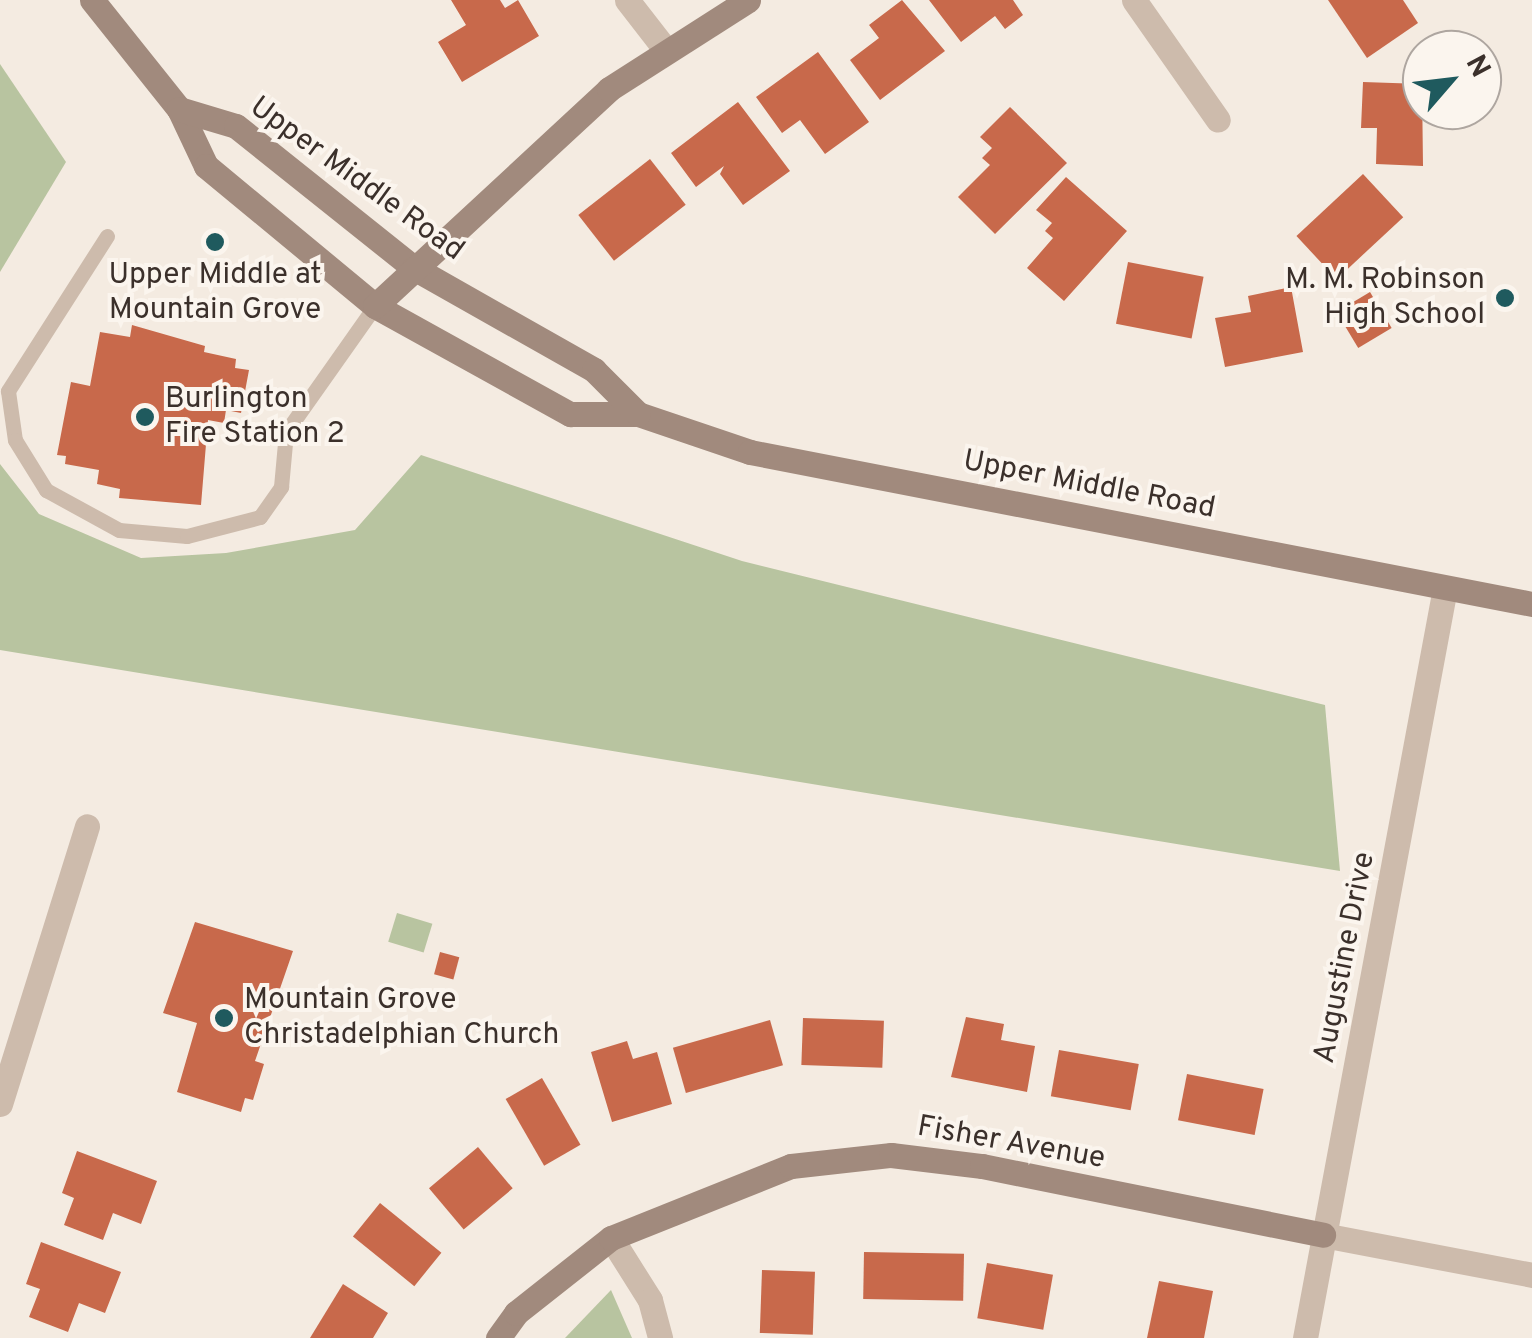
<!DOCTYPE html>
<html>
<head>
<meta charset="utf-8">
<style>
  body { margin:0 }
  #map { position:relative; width:1532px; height:1338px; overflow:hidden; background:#f4ebe1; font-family:Overpass,sans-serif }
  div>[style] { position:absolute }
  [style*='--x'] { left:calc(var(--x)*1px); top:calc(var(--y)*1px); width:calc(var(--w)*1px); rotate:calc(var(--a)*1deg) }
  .green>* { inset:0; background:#b8c4a0; transform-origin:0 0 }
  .building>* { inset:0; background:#c8694b; transform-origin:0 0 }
  .lane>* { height:15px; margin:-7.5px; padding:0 7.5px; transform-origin:7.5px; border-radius:7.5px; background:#cdbbac }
  .street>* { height:25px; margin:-12.5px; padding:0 12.5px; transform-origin:12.5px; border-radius:12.5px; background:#cdbbac }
  .secondary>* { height:25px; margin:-12.5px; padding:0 12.5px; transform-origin:12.5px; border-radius:12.5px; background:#a18a7d }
  .dots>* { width:28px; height:28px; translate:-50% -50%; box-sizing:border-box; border:5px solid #fbf5ee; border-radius:50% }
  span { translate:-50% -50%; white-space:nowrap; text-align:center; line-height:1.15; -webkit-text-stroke:8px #fbf5ee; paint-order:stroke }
  .street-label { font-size:30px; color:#3b302b }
  .poi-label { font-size:30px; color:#3b302b }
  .right { translate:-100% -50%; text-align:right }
  .left { translate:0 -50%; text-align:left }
  .north { position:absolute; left:1402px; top:30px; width:100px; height:100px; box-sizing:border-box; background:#fbf5ee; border:2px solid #aea6a0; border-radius:50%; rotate:62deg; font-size:28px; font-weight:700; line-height:40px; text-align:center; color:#3b302b }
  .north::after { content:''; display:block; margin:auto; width:35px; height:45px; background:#1f5a5e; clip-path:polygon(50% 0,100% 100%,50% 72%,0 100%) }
</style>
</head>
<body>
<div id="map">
  <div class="green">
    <div style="clip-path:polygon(0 64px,66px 162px,0 272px)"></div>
    <div style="clip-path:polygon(421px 455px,742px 561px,1325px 705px,1340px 871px,0 650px,0 464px,39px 514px,141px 558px,226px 553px,355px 530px)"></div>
    <div style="left:397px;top:913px;width:37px;height:30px;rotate:17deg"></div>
    <div style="clip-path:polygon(611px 1290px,632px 1338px,565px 1338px)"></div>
  </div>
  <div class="building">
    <div style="clip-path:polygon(451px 0,500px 0,505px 8px,518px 0,539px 36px,462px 82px,438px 42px,466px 25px)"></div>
    <div style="clip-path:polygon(902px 0,945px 51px,880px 100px,850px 60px,879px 38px,869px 25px)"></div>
    <div style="clip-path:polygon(929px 0,1013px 0,1023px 15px,1005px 29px,995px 16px,961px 42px)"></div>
    <div style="clip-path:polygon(1328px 0,1403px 0,1418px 23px,1367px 58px)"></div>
    <div style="clip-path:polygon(818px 52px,869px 122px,825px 154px,800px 120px,782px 133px,756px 97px)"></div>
    <div style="clip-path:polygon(1363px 82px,1422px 84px,1423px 166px,1376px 164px,1377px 128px,1361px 128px)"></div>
    <div style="clip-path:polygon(738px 102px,790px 171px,743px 205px,720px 174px,724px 166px,696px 187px,671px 153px)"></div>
    <div style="clip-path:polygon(1010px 107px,1067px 163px,995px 234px,958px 197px,990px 165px,982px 158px,992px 148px,980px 137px)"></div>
    <div style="left:650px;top:159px;width:58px;height:91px;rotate:52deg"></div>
    <div style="left:1363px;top:174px;width:59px;height:91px;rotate:47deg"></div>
    <div style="clip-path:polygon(1066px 177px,1127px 231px,1064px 301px,1027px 268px,1053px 238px,1045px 231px,1052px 223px,1036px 210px)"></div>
    <div style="left:1128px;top:262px;width:77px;height:63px;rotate:11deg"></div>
    <div style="clip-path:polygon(1291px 287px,1303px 352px,1225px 367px,1215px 318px,1251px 312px,1248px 296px)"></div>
    <div style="left:1370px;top:292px;width:42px;height:39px;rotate:59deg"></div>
    <div style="clip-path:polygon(132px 325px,205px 346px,204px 352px,236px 359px,235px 368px,249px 370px,241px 413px,226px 410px,224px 423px,208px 420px,201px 505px,119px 498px,120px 489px,97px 484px,99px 470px,65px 464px,66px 456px,57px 455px,71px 382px,90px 386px,100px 332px,130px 337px)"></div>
    <div style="clip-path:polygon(195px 922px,293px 951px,255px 1061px,264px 1064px,253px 1100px,245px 1098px,241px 1112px,177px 1092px,197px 1023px,163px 1013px)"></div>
    <div style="left:440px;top:952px;width:20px;height:23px;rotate:15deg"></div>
    <div style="clip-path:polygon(966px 1017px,1004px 1024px,1001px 1040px,1035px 1046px,1027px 1092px,951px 1077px)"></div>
    <div style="left:803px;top:1018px;width:81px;height:47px;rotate:2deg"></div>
    <div style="left:770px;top:1020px;width:47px;height:101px;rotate:74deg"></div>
    <div style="clip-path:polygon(627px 1041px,633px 1059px,657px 1052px,672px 1104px,612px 1122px,591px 1052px)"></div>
    <div style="left:1059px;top:1050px;width:81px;height:47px;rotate:10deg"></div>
    <div style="left:1187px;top:1074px;width:78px;height:47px;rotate:11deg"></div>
    <div style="left:542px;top:1078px;width:77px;height:42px;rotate:60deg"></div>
    <div style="left:478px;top:1147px;width:54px;height:64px;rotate:50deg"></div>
    <div style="clip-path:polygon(77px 1151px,157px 1181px,141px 1224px,113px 1213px,103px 1240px,64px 1225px,74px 1198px,62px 1193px)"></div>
    <div style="left:380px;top:1203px;width:79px;height:43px;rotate:39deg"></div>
    <div style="clip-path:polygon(41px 1242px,121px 1272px,105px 1313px,79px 1303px,68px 1332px,29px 1317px,40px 1289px,26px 1284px)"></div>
    <div style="left:864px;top:1252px;width:100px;height:47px;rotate:1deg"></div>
    <div style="left:987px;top:1263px;width:67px;height:56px;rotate:10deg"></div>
    <div style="left:762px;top:1270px;width:53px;height:63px;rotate:2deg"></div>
    <div style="clip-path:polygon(1159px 1281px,1213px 1291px,1204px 1338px,1147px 1338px)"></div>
    <div style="clip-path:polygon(343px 1284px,388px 1313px,373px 1338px,310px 1338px)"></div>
  </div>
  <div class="lane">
    <div style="--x:107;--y:236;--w:184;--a:122.6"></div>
    <div style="--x:8;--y:391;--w:49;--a:81.9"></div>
    <div style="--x:15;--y:440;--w:59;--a:58.2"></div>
    <div style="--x:46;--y:490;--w:83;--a:28.7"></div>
    <div style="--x:119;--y:530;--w:68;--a:5"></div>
    <div style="--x:187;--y:536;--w:75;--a:-14.6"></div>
    <div style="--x:260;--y:517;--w:37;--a:-55"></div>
    <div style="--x:281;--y:487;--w:55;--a:-84.8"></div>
    <div style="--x:286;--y:432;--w:154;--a:-54.8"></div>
  </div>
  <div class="street">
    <div style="--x:627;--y:0;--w:62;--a:52.2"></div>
    <div style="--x:1134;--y:0;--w:146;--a:55"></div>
    <div style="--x:0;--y:1104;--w:291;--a:-72.6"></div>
    <div style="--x:1323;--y:1235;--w:213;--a:10.8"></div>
    <div style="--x:611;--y:1238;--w:73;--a:57.8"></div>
    <div style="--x:650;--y:1300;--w:39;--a:75"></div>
    <div style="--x:1305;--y:1338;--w:763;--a:-79.43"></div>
  </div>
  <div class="secondary">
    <div style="--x:92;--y:0;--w:139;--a:51.4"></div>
    <div style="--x:179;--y:109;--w:63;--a:64.7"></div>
    <div style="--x:206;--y:166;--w:219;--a:39.6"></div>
    <div style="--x:375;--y:306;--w:223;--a:29"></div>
    <div style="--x:570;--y:414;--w:68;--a:0"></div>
    <div style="--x:638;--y:414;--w:118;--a:18.7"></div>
    <div style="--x:750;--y:452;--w:797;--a:11"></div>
    <div style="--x:179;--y:109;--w:59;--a:16.6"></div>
    <div style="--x:236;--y:126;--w:228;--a:38.6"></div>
    <div style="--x:414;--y:268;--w:207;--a:29.5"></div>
    <div style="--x:594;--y:370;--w:62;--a:45"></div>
    <div style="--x:375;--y:306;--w:319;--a:-42.8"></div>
    <div style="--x:609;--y:89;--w:165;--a:-32.6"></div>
    <div style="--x:498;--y:1338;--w:31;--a:-54"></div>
    <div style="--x:516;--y:1313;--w:121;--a:-38.3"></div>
    <div style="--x:611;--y:1238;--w:194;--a:-21.8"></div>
    <div style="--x:791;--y:1166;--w:101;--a:-6.3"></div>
    <div style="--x:891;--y:1155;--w:92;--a:6.9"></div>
    <div style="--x:982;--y:1166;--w:348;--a:11.4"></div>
  </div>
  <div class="dots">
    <div style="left:215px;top:242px;background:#1f5a5e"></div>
    <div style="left:1505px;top:298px;background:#1f5a5e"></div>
    <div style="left:145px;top:417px;background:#1f5a5e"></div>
    <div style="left:224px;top:1018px;background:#1f5a5e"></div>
  </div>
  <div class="street-label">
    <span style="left:356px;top:180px;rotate:36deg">Upper Middle Road</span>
    <span style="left:1089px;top:486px;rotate:11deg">Upper Middle Road</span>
    <span style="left:1346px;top:958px;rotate:-79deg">Augustine Drive</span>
    <span style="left:1011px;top:1144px;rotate:10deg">Fisher Avenue</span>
  </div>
  <div class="poi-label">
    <span style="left:215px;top:293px">Upper Middle at<br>Mountain Grove</span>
    <span class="right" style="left:1485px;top:298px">M. M. Robinson<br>High School</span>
    <span class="left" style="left:165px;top:417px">Burlington<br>Fire Station 2</span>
    <span class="left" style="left:244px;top:1018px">Mountain Grove<br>Christadelphian Church</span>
  </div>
  <div class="north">N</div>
</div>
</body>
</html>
